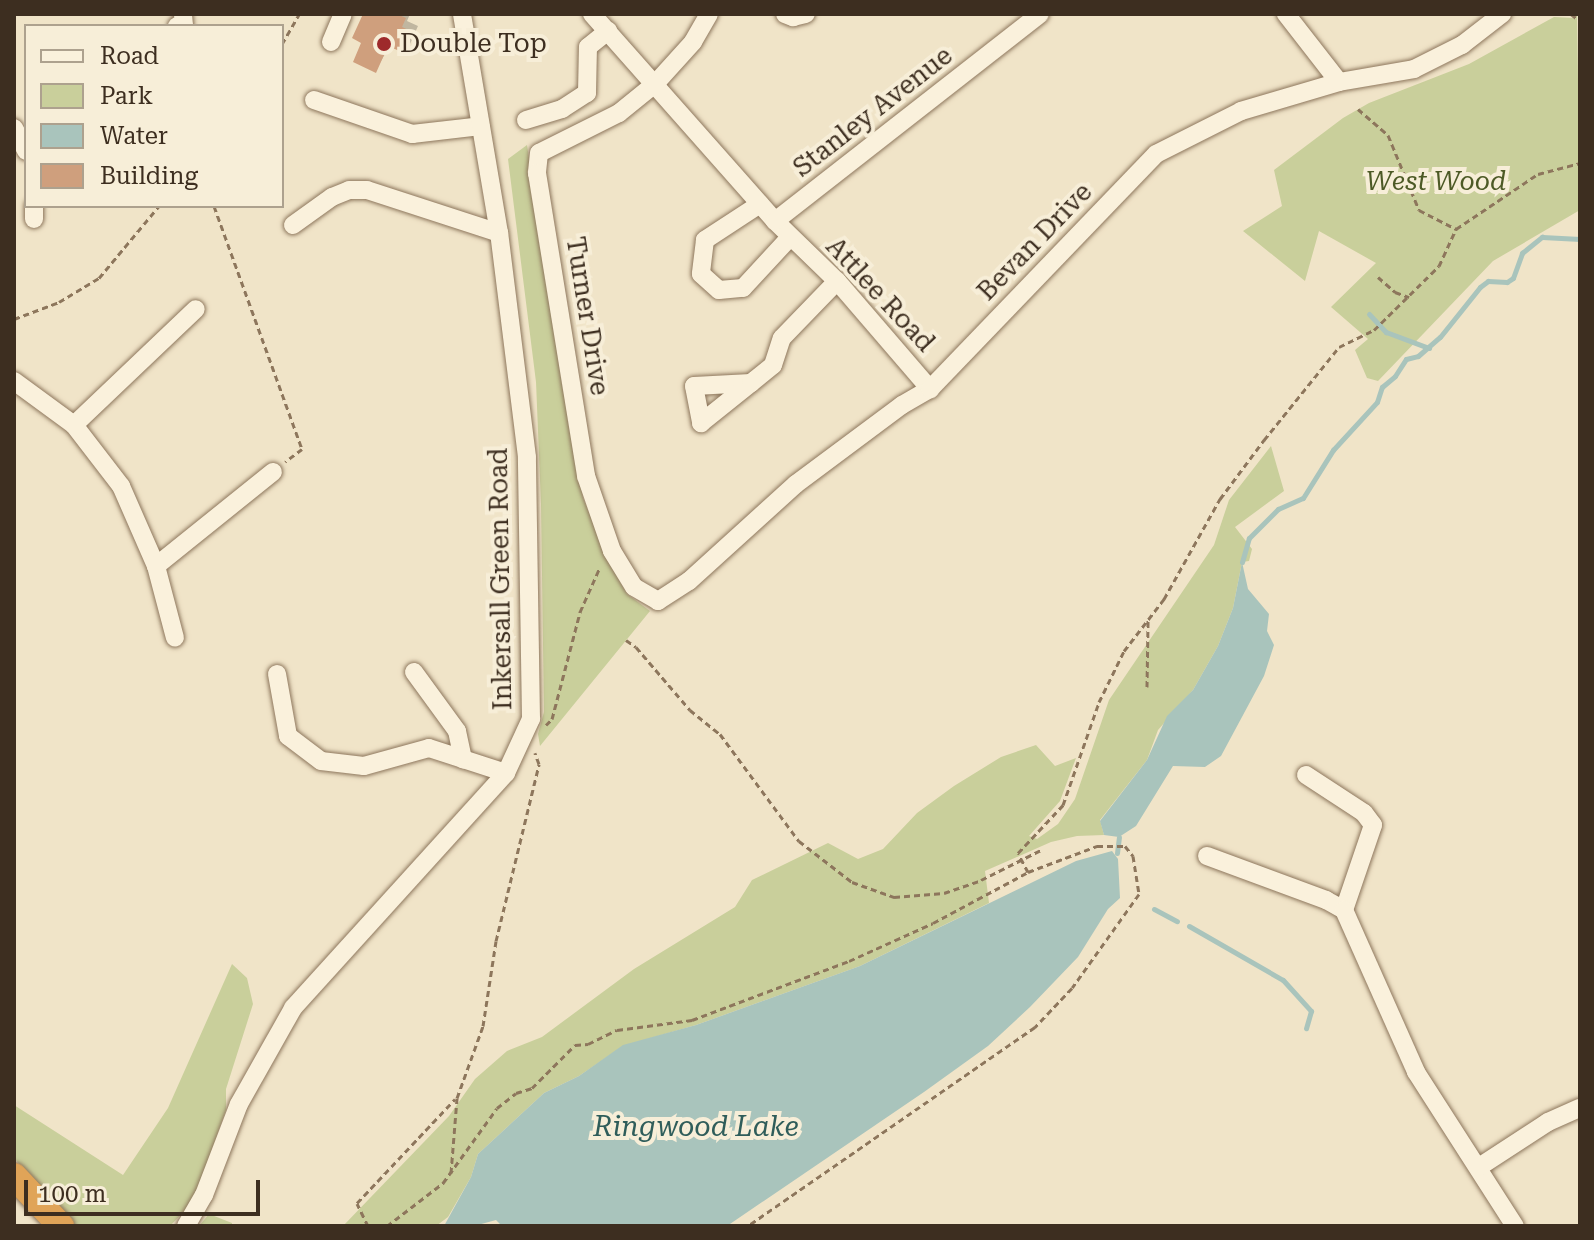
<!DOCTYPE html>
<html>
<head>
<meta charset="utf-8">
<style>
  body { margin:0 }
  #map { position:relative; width:1594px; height:1240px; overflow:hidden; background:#f0e4c8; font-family:"Roboto Serif",serif }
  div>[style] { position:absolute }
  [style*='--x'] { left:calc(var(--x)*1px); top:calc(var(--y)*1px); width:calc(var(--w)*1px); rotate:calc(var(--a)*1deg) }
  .green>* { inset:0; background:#c9cf9b }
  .water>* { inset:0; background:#a9c4bc }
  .shadow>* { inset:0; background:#0003 }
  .stream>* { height:5px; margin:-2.5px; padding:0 2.5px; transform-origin:2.5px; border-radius:2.5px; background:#a9c4bc }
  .building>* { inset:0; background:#cf9f7d }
  .path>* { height:3px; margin-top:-1.5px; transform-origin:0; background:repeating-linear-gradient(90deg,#8d765c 0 6px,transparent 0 10px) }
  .roads { filter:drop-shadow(0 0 2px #8d765c) drop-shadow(0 0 2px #8d765c) }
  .minor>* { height:18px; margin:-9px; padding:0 9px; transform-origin:9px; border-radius:9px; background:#faf1dc }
  .highway>* { height:26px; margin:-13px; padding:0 13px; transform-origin:13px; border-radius:13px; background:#e0a458 }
  .dots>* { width:22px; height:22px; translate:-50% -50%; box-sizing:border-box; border:4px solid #f7eed8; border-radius:50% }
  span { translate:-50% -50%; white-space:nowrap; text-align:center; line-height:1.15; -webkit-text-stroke:8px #f7eed8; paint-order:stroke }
  .poi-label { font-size:26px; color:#3d2e20 }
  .left { translate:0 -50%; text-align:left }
  .street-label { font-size:26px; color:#3d2e20 }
  .park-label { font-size:26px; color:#4d5a26; font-style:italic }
  .water-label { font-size:28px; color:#2f5d5a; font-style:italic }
  .frame { position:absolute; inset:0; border:16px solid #3d2e20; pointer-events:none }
  .legend { position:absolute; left:24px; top:24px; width:260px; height:184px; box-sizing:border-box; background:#f7eed8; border:2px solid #ada18e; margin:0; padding:10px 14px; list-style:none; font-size:24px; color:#3d2e20 }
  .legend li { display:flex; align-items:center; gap:16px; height:40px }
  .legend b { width:40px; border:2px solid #ada18e }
  .scale { position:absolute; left:24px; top:1180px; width:236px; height:36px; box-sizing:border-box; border:4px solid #3d2e20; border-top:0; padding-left:10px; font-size:24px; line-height:28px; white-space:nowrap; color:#3d2e20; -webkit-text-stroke:6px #f7eed8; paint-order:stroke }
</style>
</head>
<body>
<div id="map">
  <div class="green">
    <div style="clip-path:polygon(1577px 14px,1580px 210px,1493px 261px,1378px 381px,1367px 378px,1355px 350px,1368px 339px,1331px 307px,1376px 263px,1319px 231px,1305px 281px,1243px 231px,1282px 206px,1274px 170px,1343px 118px,1369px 103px,1469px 64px,1554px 17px,1574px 18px)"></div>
    <div style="clip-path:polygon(527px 145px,583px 498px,612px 568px,627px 594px,650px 611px,540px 746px,538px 734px,544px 712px,541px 504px,536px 382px,508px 159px)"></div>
    <div style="clip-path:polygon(1271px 446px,1284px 491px,1235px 527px,1252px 549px,1249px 561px,1242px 562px,1233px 608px,1218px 646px,1193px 690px,1158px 730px,1147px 760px,1100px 820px,1104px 835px,1077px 836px,1051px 842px,985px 871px,989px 903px,860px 966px,696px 1025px,623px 1046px,579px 1076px,544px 1093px,478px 1154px,471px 1177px,448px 1217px,436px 1226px,343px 1226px,449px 1116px,475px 1079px,507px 1051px,542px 1037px,634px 969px,735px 907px,752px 880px,828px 843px,858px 859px,883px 849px,917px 813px,954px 786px,1001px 757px,1036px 745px,1055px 766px,1076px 758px,1060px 801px,1029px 836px,1037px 839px,1058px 824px,1075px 799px,1109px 700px,1214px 545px,1229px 500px)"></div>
    <div style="clip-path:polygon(232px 964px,247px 978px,253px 1004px,226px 1089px,226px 1110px,193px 1202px,170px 1226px,69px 1226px,52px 1200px,14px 1158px,14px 1105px,123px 1175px,168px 1108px)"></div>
    <div style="clip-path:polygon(209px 1214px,232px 1223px,232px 1226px,199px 1226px)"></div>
  </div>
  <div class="water">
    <div style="clip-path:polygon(1242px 562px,1248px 589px,1269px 614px,1267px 631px,1274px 645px,1264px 676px,1221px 756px,1205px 767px,1173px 766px,1136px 826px,1119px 837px,1104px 835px,1100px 821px,1147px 760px,1167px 716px,1193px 690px,1218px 646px,1233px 608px)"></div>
    <div style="clip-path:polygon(1112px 851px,1118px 859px,1120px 898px,1108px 909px,1078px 957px,1030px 1007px,988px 1046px,924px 1092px,727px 1226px,502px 1226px,496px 1220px,474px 1226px,444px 1226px,471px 1177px,478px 1154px,544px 1093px,579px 1076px,623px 1045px,696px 1025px,860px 966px,1076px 861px)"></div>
  </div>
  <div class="shadow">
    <div style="clip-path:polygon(365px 14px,410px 14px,407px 21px,418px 26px,410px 44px,403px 51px,390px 45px,376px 70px,364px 42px)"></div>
  </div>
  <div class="stream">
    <div style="--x:1369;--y:314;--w:25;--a:47"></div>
    <div style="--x:1386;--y:332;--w:46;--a:20.4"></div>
    <div style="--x:1242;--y:562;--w:25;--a:-74"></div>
    <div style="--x:1249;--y:538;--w:41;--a:-45"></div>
    <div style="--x:1278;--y:509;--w:27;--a:-24"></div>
    <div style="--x:1303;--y:498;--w:57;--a:-58"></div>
    <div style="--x:1333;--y:450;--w:65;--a:-47.5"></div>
    <div style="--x:1377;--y:402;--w:16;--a:-72"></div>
    <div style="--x:1382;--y:387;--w:17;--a:-40"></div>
    <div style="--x:1395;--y:376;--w:20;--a:-57"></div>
    <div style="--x:1406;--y:359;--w:12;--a:-14"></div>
    <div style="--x:1418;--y:356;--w:29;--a:-41"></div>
    <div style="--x:1440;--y:337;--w:64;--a:-51.3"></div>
    <div style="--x:1480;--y:287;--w:10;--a:-37"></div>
    <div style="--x:1488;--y:281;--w:19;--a:3"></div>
    <div style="--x:1507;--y:282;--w:7;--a:-34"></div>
    <div style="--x:1513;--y:278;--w:27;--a:-70"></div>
    <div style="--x:1522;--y:253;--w:26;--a:-39"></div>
    <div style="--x:1542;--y:237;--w:38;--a:3"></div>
    <div style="--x:1117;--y:853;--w:16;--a:-83"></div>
    <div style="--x:1154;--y:909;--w:26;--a:28"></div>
    <div style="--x:1189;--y:926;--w:108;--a:29.9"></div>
    <div style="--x:1283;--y:980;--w:42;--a:47.9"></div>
    <div style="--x:1311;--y:1011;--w:18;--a:106"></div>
  </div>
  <div class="building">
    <div style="clip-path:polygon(363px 14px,397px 14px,406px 18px,402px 27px,413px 32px,404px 53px,388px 46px,376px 73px,353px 62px,361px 43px,352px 38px)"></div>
  </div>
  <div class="path">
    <div style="--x:1571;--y:14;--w:11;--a:38"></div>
    <div style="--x:282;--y:44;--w:34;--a:-60"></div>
    <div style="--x:1358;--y:109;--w:40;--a:41"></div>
    <div style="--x:1388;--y:135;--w:81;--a:67.5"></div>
    <div style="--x:1419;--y:210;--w:42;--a:27.2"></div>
    <div style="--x:214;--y:206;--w:258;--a:70.1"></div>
    <div style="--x:302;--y:449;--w:21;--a:143"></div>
    <div style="--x:1378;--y:277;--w:23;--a:41"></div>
    <div style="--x:1395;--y:292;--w:15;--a:20"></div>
    <div style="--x:14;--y:319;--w:48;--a:-20.7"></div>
    <div style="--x:59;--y:302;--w:47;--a:-31"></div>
    <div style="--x:99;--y:278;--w:94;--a:-50.2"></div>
    <div style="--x:626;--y:640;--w:12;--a:35"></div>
    <div style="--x:636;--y:647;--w:83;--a:49.4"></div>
    <div style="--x:690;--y:710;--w:38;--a:39"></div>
    <div style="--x:720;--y:734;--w:133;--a:53.6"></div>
    <div style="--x:799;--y:841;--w:67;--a:37.7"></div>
    <div style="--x:852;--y:882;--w:45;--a:19.7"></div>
    <div style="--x:894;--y:897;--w:50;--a:-4.6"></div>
    <div style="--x:944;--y:893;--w:39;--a:-19"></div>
    <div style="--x:981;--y:880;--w:69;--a:-26.6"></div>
    <div style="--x:1147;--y:687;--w:67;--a:-89.1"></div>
    <div style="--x:546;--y:725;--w:8;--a:-45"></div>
    <div style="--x:552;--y:719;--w:111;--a:-75.3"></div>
    <div style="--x:580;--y:612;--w:49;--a:-66"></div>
    <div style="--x:1028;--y:872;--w:21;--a:-118"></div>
    <div style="--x:1018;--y:853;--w:66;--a:-46.8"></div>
    <div style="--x:1063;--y:805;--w:109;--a:-70.7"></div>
    <div style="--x:1099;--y:702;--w:57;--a:-63.9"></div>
    <div style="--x:1124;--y:651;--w:66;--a:-52.4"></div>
    <div style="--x:1164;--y:599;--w:115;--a:-60.8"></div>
    <div style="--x:1220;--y:499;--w:74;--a:-53.3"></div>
    <div style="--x:1264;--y:440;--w:119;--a:-51.1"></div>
    <div style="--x:1339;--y:347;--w:39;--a:-26"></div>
    <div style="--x:1374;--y:330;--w:91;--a:-44.6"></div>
    <div style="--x:1439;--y:266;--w:41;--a:-65.3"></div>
    <div style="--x:1456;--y:229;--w:99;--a:-33.9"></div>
    <div style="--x:1538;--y:174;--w:43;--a:-14.7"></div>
    <div style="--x:451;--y:1173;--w:75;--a:-85.4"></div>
    <div style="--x:457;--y:1098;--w:77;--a:-70.1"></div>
    <div style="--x:483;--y:1026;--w:86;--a:-81.3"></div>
    <div style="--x:496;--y:941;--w:182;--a:-76.3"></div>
    <div style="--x:539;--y:764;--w:12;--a:-110"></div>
    <div style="--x:368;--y:1226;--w:25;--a:-116"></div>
    <div style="--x:357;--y:1203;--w:143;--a:-46.7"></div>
    <div style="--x:387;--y:1226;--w:71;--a:-37.5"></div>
    <div style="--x:443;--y:1183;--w:92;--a:-54.2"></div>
    <div style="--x:497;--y:1108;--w:24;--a:-38"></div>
    <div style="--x:516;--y:1093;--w:17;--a:-17"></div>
    <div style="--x:532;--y:1088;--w:61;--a:-45"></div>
    <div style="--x:575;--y:1045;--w:13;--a:-4"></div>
    <div style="--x:588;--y:1044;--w:32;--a:-26"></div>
    <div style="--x:617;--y:1030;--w:76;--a:-7.6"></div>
    <div style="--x:692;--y:1020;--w:168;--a:-20.6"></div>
    <div style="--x:849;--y:961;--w:92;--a:-24.3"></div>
    <div style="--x:933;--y:923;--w:108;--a:-28.2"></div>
    <div style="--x:1028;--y:872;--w:74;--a:-20.6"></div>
    <div style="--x:1097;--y:846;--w:28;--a:0"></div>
    <div style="--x:1125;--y:846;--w:13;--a:51"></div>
    <div style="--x:1133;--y:856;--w:38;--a:81"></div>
    <div style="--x:1139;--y:894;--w:115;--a:125.5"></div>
    <div style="--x:1072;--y:988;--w:54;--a:133.5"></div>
    <div style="--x:1035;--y:1027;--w:349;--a:145.3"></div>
  </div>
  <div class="roads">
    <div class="minor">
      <div style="--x:592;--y:14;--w:276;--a:48.5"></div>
      <div style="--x:775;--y:221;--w:86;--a:44.1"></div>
      <div style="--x:837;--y:281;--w:143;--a:49.3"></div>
      <div style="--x:709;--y:14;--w:32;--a:120"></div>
      <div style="--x:693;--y:42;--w:55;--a:132.1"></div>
      <div style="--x:656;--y:83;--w:48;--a:141"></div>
      <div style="--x:619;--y:113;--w:89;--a:153.4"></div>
      <div style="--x:539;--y:153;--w:20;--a:96"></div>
      <div style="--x:537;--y:173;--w:307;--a:80.8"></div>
      <div style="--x:586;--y:476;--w:79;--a:70.9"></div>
      <div style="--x:612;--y:551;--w:42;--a:58.6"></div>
      <div style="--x:634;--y:587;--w:28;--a:30"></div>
      <div style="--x:658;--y:601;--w:37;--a:-33"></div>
      <div style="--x:689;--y:581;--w:144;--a:-42.2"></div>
      <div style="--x:796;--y:484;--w:132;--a:-36.7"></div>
      <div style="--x:902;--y:405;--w:32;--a:-30"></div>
      <div style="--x:930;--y:389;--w:326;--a:-46.1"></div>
      <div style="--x:1156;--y:154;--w:95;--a:-26.8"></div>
      <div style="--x:1241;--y:111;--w:102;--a:-16.5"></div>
      <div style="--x:1339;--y:82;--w:76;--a:-9.8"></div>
      <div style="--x:1414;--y:69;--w:54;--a:-26.6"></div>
      <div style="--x:1462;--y:45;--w:51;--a:-37.8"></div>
      <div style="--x:785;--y:14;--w:9;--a:21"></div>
      <div style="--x:793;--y:17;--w:13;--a:-13"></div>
      <div style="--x:1286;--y:14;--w:86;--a:52.1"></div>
      <div style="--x:177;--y:26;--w:7;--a:0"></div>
      <div style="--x:184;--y:26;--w:12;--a:-95"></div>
      <div style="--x:331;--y:42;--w:30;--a:-67"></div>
      <div style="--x:314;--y:100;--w:104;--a:19.1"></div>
      <div style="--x:412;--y:134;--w:69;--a:-6.6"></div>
      <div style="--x:526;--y:120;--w:38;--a:-17"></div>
      <div style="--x:562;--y:109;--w:30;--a:-33"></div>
      <div style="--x:587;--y:93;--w:46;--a:-88.8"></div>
      <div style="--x:588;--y:47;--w:26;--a:-39"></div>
      <div style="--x:14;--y:128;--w:26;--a:62"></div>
      <div style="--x:760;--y:204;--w:66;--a:146.8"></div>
      <div style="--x:705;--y:240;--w:34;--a:97"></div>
      <div style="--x:701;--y:274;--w:24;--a:42"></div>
      <div style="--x:719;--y:290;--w:24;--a:-5"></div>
      <div style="--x:743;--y:288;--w:69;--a:-47.3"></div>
      <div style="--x:34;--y:206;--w:13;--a:90"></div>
      <div style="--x:775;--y:221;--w:336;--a:-38"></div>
      <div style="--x:293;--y:225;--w:48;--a:-35.7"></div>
      <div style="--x:332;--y:197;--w:18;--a:-22"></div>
      <div style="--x:349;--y:190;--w:18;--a:0"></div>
      <div style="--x:367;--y:190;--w:139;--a:18"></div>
      <div style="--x:14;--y:381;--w:74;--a:36.3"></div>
      <div style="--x:74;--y:425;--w:77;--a:52.4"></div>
      <div style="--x:121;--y:486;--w:87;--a:66.4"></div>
      <div style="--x:156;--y:566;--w:74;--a:75.2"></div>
      <div style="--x:751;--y:383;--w:57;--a:177"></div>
      <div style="--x:694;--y:386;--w:38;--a:79"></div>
      <div style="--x:701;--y:423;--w:64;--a:-38.7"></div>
      <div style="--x:751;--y:383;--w:28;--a:-39"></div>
      <div style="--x:773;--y:365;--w:28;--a:-72"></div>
      <div style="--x:782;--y:338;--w:79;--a:-46"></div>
      <div style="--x:74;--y:425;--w:168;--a:-43.6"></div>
      <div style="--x:156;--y:566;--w:150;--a:-38.8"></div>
      <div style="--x:414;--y:672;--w:73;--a:53.9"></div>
      <div style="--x:457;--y:731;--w:29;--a:78"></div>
      <div style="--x:277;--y:674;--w:63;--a:79.9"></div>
      <div style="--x:288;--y:736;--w:41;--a:37.1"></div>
      <div style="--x:321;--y:761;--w:43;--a:6.6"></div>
      <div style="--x:364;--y:766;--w:67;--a:-15.5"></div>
      <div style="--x:429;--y:748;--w:81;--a:18"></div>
      <div style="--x:1306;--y:775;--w:69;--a:33.2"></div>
      <div style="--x:1364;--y:813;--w:15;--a:53"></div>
      <div style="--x:1373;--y:825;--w:90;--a:108.8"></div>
      <div style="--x:1207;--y:856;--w:127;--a:20.3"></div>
      <div style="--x:1326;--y:900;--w:21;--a:29"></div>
      <div style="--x:1344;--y:910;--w:177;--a:66"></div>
      <div style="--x:1416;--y:1072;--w:183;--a:57.3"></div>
      <div style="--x:1479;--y:1167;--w:82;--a:-33.1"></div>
      <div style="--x:1548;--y:1122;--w:35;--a:-24"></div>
      <div style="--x:186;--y:1226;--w:36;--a:-60"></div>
      <div style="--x:204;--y:1195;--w:97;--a:-69"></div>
      <div style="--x:239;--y:1104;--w:110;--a:-60.6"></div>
      <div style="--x:293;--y:1008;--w:317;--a:-47.8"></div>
      <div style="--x:506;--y:773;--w:60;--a:-65.2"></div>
      <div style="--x:531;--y:719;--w:262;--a:-90.9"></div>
      <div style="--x:527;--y:457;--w:226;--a:-97.1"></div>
      <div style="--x:499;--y:233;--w:222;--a:-99.6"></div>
    </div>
    <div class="highway">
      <div style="--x:14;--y:1176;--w:69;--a:46.8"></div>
    </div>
  </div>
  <div class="dots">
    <div style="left:384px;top:44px;background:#9e2a2b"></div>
  </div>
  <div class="poi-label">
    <span class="left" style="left:400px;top:44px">Double Top</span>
  </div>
  <div class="street-label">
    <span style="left:873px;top:112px;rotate:-38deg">Stanley Avenue</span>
    <span style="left:1035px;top:242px;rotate:-46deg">Bevan Drive</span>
    <span style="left:880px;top:295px;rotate:47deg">Attlee Road</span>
    <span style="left:587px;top:316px;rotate:81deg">Turner Drive</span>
    <span style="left:501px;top:579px;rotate:-91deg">Inkersall Green Road</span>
  </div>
  <div class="park-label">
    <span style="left:1436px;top:182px">West Wood</span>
  </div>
  <div class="water-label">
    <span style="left:696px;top:1127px">Ringwood Lake</span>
  </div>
  <div class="frame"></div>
  <ul class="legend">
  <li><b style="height:10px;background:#faf1dc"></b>Road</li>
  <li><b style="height:22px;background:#c9cf9b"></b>Park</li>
  <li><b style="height:22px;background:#a9c4bc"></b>Water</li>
  <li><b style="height:22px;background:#cf9f7d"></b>Building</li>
  </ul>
  <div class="scale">100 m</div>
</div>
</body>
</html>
